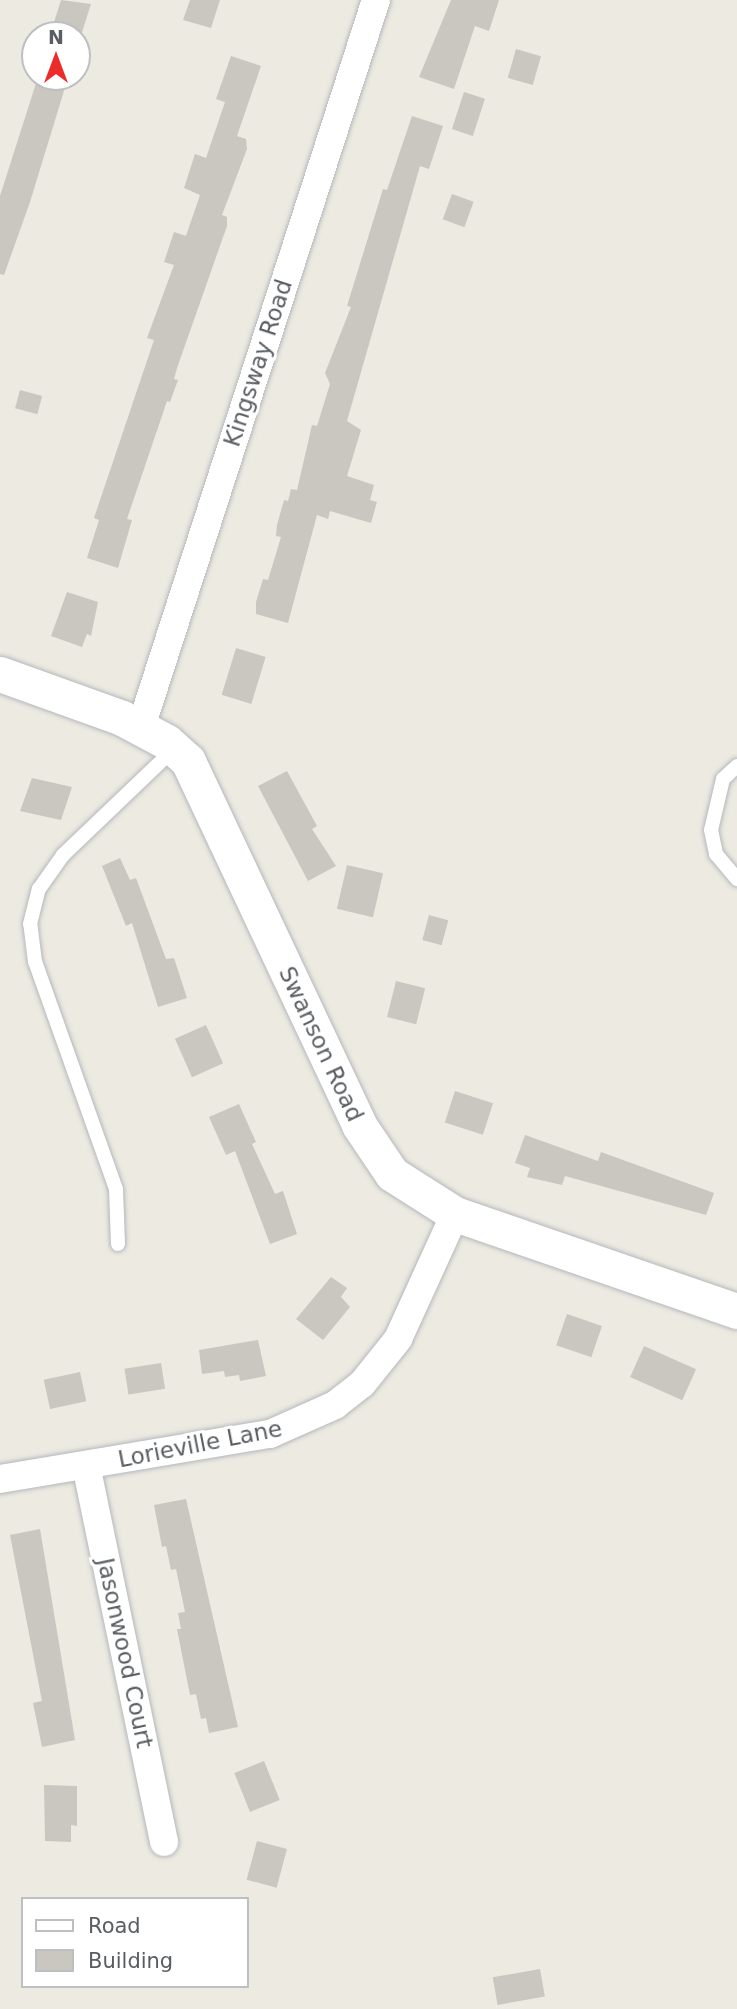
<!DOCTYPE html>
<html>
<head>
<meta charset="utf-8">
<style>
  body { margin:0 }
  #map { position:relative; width:737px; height:2009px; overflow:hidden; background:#edeae1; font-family:"DejaVu Sans",sans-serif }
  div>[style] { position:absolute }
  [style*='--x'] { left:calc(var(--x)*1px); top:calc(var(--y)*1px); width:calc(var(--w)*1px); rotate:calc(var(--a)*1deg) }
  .building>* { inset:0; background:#cac6c0; transform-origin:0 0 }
  .roads { filter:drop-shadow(0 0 2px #b4b8bc) drop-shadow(0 0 2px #b4b8bc) }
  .service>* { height:14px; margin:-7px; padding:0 7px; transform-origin:7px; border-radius:7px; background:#fff }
  .minor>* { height:28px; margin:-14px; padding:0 14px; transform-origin:14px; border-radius:14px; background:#fff }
  .tertiary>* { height:35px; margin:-17.5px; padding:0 17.5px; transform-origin:17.5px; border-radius:17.5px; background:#fff }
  span { translate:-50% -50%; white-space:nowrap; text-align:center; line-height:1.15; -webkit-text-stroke:6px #fff; paint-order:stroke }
  .street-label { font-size:23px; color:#5a5e62 }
  .legend { position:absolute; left:21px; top:1897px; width:228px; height:91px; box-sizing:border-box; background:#fff; border:2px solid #bdbfc0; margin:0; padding:9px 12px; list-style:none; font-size:21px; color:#5a5e62 }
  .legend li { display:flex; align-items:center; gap:14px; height:35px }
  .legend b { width:35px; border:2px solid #bdbfc0 }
  .north { position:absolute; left:21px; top:21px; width:70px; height:70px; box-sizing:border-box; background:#fff; border:2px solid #bdbfc0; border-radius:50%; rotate:0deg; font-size:19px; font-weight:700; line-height:28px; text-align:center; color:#5a5e62 }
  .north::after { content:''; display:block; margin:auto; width:24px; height:32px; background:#eb2c2a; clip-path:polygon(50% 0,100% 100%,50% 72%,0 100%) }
</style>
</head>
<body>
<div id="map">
  <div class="building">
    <div style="clip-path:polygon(61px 0,91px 4px,81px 35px,50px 35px)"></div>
    <div style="clip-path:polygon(190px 0,220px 0,211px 28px,183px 20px)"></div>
    <div style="clip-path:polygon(451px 0,499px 0,489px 31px,475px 26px,454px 89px,419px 77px)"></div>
    <div style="left:516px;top:49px;width:26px;height:30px;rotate:16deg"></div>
    <div style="clip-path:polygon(231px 56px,261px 66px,237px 136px,246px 139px,247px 149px,222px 215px,227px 217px,227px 226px,177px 368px,174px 379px,178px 380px,170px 402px,167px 401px,127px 519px,132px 520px,118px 568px,87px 558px,99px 520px,94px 518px,154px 340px,147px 338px,174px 265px,164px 262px,174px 232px,186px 236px,200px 195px,184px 188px,195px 154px,206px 158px,225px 102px,216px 99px)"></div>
    <div style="clip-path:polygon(38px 77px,67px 81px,30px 202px,4px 275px,0 274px,0 196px)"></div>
    <div style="left:464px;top:92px;width:22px;height:39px;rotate:18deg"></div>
    <div style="clip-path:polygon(412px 116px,443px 126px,429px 169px,420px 166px,347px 421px,361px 430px,347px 476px,374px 485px,370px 500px,377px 502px,371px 523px,330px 511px,328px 519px,317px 515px,288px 623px,256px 614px,256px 602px,263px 579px,268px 580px,281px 537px,276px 536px,277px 525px,284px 500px,288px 501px,291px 489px,297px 490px,312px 425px,317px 426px,330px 384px,325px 373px,351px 307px,347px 306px,383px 189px,387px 190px)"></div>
    <div style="left:452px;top:194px;width:23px;height:27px;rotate:20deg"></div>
    <div style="left:20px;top:390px;width:23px;height:19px;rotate:15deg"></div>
    <div style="clip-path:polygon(67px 592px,98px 602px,91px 636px,87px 634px,82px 647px,51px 636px)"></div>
    <div style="left:236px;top:648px;width:31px;height:49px;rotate:17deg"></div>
    <div style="clip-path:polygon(287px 771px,317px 826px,312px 829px,336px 866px,308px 881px,258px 786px)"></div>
    <div style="clip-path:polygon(32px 778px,72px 787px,61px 820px,20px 811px)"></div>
    <div style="clip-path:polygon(120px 858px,130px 880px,136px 878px,166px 959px,174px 958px,187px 998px,158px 1007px,132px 923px,126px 926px,102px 866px)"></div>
    <div style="left:347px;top:865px;width:37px;height:45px;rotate:13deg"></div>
    <div style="left:429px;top:915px;width:20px;height:26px;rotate:15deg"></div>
    <div style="left:396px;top:981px;width:30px;height:37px;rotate:14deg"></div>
    <div style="left:206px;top:1025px;width:42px;height:34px;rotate:66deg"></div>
    <div style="left:455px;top:1091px;width:40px;height:33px;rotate:18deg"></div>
    <div style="clip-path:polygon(239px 1104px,256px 1142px,252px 1144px,275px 1194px,283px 1191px,297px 1234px,270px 1244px,235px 1151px,226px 1155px,209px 1117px)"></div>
    <div style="clip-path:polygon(525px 1135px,598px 1161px,601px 1152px,714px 1193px,706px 1215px,565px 1176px,562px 1185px,527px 1177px,530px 1168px,515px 1163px)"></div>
    <div style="clip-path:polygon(331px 1277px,347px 1288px,341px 1297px,350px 1307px,323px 1340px,296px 1319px)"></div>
    <div style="left:567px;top:1314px;width:37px;height:33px;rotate:19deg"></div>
    <div style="clip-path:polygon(258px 1340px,266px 1376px,240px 1381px,239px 1375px,225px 1377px,224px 1371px,202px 1374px,199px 1350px)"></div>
    <div style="left:644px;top:1346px;width:57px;height:34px;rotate:24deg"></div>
    <div style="left:161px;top:1363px;width:26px;height:37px;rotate:81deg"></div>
    <div style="left:80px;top:1372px;width:30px;height:37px;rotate:78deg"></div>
    <div style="clip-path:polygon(186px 1499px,238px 1727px,209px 1733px,206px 1718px,201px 1719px,196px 1694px,190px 1695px,177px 1629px,181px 1629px,178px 1613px,185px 1612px,176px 1569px,171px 1570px,166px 1546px,162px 1547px,154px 1505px)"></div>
    <div style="clip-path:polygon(40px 1529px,75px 1740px,42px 1747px,33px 1703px,42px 1701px,10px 1535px)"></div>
    <div style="left:264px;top:1761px;width:42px;height:32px;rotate:68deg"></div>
    <div style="clip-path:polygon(44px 1785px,77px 1786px,77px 1826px,71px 1825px,71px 1842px,45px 1841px)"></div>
    <div style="left:257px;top:1841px;width:31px;height:40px;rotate:15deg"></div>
    <div style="left:540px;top:1969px;width:28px;height:48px;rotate:80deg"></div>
  </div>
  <div class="roads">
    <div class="service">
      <div style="--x:737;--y:766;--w:19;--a:137"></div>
      <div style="--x:723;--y:779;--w:52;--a:103.2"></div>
      <div style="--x:711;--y:830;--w:25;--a:78"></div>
      <div style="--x:716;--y:854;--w:33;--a:50"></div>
      <div style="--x:118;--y:1244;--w:55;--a:-92.1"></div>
      <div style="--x:116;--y:1189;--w:241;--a:-109.6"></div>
      <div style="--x:35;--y:962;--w:38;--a:-97"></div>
      <div style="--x:30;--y:924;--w:36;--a:-76"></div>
      <div style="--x:39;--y:889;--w:42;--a:-54.8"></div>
      <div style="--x:63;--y:855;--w:153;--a:-43.7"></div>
    </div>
    <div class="minor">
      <div style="--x:141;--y:727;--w:764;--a:-72.09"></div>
      <div style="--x:86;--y:1465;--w:385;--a:78.3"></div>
      <div style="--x:0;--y:1479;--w:274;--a:-9.5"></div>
      <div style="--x:270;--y:1434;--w:71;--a:-24"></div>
      <div style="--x:335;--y:1405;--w:34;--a:-38"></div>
      <div style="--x:362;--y:1384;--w:58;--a:-51.3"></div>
      <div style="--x:398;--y:1339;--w:137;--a:-65.5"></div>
    </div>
    <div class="tertiary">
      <div style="--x:0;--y:674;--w:130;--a:19.8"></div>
      <div style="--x:122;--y:718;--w:51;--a:28.1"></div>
      <div style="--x:167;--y:742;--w:28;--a:42"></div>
      <div style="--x:188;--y:761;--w:402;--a:64.8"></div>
      <div style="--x:359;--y:1125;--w:59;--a:56"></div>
      <div style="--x:392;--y:1174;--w:75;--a:32.4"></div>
      <div style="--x:455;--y:1214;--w:298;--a:19"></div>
    </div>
  </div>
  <div class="street-label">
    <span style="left:258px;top:363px;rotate:-72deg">Kingsway Road</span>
    <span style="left:321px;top:1044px;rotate:65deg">Swanson Road</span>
    <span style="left:200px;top:1444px;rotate:-11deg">Lorieville Lane</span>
    <span style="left:125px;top:1653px;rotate:78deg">Jasonwood Court</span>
  </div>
  <ul class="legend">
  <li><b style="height:9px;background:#fff"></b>Road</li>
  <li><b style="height:19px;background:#cac6c0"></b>Building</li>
  </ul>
  <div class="north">N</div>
</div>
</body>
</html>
